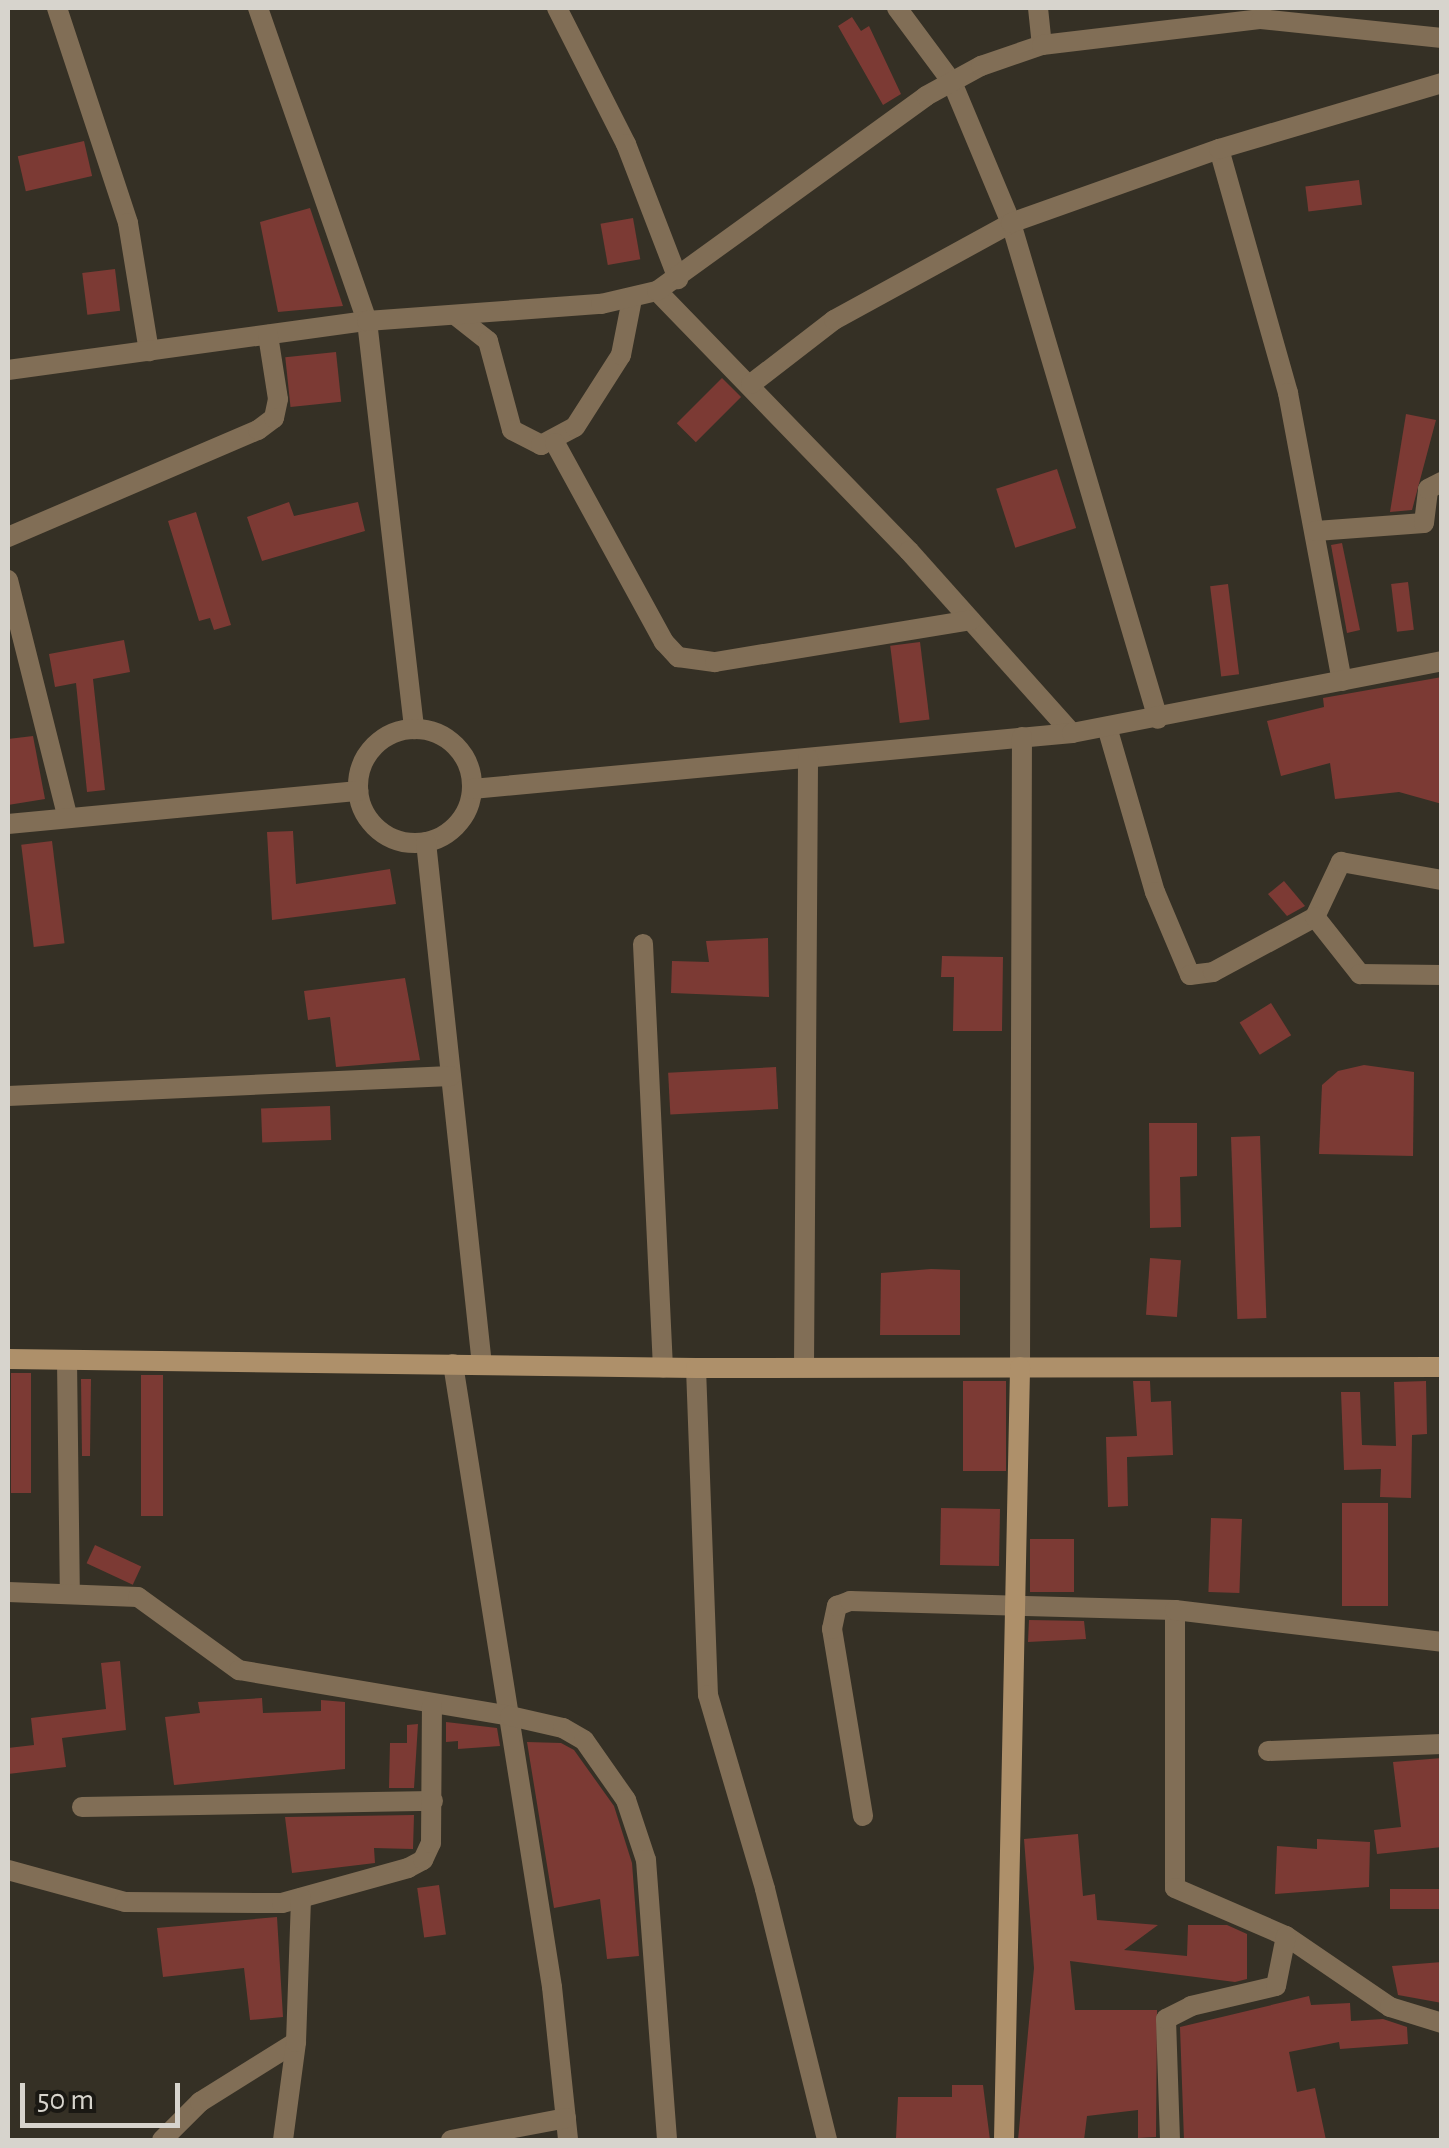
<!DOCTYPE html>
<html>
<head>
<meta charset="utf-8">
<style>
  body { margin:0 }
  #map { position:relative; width:1449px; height:2148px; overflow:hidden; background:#353025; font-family:"Alegreya Sans",sans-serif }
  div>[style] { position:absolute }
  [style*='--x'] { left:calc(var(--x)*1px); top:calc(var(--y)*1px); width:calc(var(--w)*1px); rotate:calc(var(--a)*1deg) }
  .building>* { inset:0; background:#7c3a34; transform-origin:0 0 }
  .street>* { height:20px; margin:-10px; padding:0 10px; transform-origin:10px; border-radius:10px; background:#816e56 }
  .street>.ring { margin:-10px; padding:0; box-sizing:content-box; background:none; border:20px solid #816e56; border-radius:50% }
  .secondary>* { height:20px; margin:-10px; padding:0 10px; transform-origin:10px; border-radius:10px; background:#ae906a }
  span { translate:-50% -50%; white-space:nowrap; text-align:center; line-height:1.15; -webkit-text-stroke:8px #1a1813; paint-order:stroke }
  .frame { position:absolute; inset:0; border:10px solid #d7d4cd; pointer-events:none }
  .scale { position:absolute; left:20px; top:2083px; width:160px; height:45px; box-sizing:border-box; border:5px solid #d7d4cd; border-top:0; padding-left:12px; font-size:30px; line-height:35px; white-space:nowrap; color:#d7d4cd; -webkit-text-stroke:8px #1a1813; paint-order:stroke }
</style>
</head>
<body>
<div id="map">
  <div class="building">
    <div style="clip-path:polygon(852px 17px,861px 31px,869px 26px,901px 94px,883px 105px,838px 26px)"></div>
    <div style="left:84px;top:141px;width:36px;height:68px;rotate:77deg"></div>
    <div style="left:1359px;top:180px;width:25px;height:54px;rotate:83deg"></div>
    <div style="clip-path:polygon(310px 208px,343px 306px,278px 312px,260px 222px)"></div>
    <div style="left:633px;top:218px;width:42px;height:33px;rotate:80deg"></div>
    <div style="left:115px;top:269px;width:42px;height:33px;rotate:83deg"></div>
    <div style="left:336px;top:352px;width:50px;height:51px;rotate:84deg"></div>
    <div style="left:722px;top:378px;width:27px;height:64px;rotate:45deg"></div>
    <div style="clip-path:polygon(1406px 414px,1436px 420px,1412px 510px,1390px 512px)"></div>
    <div style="left:1057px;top:469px;width:62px;height:64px;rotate:72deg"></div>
    <div style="clip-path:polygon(289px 502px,294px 516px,358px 502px,365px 531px,262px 561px,247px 517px)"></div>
    <div style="clip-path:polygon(196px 512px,231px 625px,214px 630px,210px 618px,199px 621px,168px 521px)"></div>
    <div style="clip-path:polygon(1342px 543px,1360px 630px,1347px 633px,1331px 545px)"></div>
    <div style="left:1408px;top:582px;width:48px;height:17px;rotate:83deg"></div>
    <div style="left:1228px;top:584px;width:91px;height:18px;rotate:83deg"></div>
    <div style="clip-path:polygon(124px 640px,130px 672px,93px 679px,105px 790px,87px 792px,76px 683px,55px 687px,49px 654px)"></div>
    <div style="left:920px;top:642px;width:78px;height:30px;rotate:83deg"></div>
    <div style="clip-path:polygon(1442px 677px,1442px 804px,1399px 792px,1335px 799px,1330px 763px,1281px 776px,1267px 721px,1324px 707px,1323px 698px)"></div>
    <div style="clip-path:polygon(33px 736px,45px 799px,8px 805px,8px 739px)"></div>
    <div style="clip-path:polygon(293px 831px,296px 884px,390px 869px,396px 904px,272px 920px,267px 832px)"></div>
    <div style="left:52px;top:841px;width:103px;height:31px;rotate:83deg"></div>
    <div style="clip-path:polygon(1284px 881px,1305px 906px,1287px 916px,1268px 894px)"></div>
    <div style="clip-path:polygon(768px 938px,769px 997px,671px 993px,672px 961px,709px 962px,706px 941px)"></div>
    <div style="clip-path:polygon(942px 956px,1003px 957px,1002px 1031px,953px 1031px,954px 977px,941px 977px)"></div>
    <div style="clip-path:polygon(405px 978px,420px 1060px,336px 1067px,330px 1017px,308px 1020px,304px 991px)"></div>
    <div style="left:1271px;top:1003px;width:38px;height:37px;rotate:58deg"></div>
    <div style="clip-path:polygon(1364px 1065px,1414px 1072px,1413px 1156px,1319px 1154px,1322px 1085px,1338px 1071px)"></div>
    <div style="left:776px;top:1067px;width:42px;height:108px;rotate:87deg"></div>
    <div style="left:330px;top:1106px;width:34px;height:69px;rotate:88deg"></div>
    <div style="clip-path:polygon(1149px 1123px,1197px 1123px,1197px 1176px,1180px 1177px,1181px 1227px,1150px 1228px)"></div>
    <div style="left:1260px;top:1136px;width:182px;height:29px;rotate:88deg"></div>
    <div style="left:1150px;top:1258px;width:31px;height:57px;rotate:4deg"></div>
    <div style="clip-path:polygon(931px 1269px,960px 1270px,960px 1335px,880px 1335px,881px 1273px)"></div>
    <div style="left:11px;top:1373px;width:20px;height:120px"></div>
    <div style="left:141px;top:1375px;width:22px;height:141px"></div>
    <div style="clip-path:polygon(81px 1379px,91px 1379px,90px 1456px,82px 1456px)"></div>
    <div style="left:963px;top:1381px;width:43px;height:90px"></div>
    <div style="clip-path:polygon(1133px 1381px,1150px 1381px,1151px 1402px,1171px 1401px,1173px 1455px,1127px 1457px,1128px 1506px,1108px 1507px,1106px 1437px,1137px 1436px)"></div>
    <div style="clip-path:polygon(1426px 1381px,1427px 1434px,1412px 1435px,1411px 1498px,1380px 1497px,1381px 1469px,1344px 1470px,1341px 1392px,1360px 1392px,1362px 1445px,1396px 1446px,1394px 1382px)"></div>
    <div style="left:1342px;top:1503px;width:46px;height:103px"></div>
    <div style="left:941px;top:1508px;width:59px;height:57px;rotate:1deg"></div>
    <div style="left:1211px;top:1518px;width:31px;height:74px;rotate:2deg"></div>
    <div style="left:1030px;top:1539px;width:44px;height:53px"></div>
    <div style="left:95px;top:1545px;width:51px;height:20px;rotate:25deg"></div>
    <div style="clip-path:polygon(1029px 1620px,1084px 1621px,1086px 1639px,1028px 1642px)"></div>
    <div style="clip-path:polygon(120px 1661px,126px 1730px,62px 1738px,66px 1767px,8px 1774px,8px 1748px,34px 1745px,31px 1718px,106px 1709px,101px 1663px)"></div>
    <div style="clip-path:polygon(262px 1698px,263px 1713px,321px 1711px,321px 1700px,345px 1702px,345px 1769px,174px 1785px,165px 1717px,200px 1713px,198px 1702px)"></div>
    <div style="clip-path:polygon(446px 1722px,497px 1728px,500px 1746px,458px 1749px,458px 1741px,446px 1742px)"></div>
    <div style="clip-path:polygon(418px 1724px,414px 1788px,389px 1788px,390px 1743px,407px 1743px,407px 1725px)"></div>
    <div style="clip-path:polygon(527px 1742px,561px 1743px,574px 1750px,614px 1806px,632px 1863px,639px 1956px,607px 1959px,600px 1899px,554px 1908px)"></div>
    <div style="clip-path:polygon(1442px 1758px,1442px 1847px,1377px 1854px,1374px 1830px,1401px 1827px,1393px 1762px)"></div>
    <div style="clip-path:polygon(414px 1815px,413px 1849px,374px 1848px,375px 1863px,292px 1873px,285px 1817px)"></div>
    <div style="clip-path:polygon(1078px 1834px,1083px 1896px,1095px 1894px,1097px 1920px,1158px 1925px,1124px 1950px,1187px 1956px,1188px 1925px,1227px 1925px,1247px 1934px,1247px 1979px,1235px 1982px,1070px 1961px,1075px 2010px,1157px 2010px,1156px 2137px,1138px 2138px,1138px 2110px,1087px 2116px,1084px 2140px,1018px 2140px,1034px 1968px,1024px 1839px)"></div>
    <div style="clip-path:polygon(1317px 1839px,1370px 1842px,1369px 1887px,1275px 1894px,1277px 1846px,1317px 1849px)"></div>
    <div style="left:439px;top:1885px;width:50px;height:22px;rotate:82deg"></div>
    <div style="left:1442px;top:1889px;width:20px;height:52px;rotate:90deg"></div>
    <div style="clip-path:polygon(277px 1917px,283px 2017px,250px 2020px,244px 1968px,163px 1977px,157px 1928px)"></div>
    <div style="clip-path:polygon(1442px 1962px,1442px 2003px,1398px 1995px,1392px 1966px)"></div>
    <div style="clip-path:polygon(1309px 1996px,1311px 2005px,1350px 2003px,1351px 2021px,1383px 2019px,1407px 2027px,1408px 2044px,1340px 2049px,1339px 2042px,1289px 2052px,1297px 2092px,1315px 2088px,1326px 2140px,1184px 2140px,1180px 2027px)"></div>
    <div style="clip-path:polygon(952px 2085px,983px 2085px,990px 2140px,896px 2138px,898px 2097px,952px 2097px)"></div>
  </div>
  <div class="street">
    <div style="--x:57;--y:8;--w:226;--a:71.7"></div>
    <div style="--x:128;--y:223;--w:130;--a:80.7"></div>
    <div style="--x:258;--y:8;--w:331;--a:70.8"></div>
    <div style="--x:367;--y:321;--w:411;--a:83.4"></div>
    <div style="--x:557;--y:8;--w:153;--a:63.1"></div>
    <div style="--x:626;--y:144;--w:145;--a:68.9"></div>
    <div style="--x:897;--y:8;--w:92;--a:53.4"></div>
    <div style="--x:952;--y:82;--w:153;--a:67.3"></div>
    <div style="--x:1011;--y:223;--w:517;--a:73.49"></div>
    <div style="--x:1038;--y:8;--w:37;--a:84"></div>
    <div style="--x:1219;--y:149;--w:254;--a:74.2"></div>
    <div style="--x:1288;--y:393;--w:293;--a:79.4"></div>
    <div style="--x:657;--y:291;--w:362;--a:45.9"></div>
    <div style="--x:909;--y:551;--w:244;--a:48.2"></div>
    <div style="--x:455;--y:315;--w:42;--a:38.2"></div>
    <div style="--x:488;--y:341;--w:92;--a:74.9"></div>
    <div style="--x:512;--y:430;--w:33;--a:27"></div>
    <div style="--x:541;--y:445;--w:38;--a:-28"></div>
    <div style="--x:575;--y:427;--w:85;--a:-57.4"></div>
    <div style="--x:621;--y:355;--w:57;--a:-78.9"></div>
    <div style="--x:8;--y:370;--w:362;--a:-7.8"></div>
    <div style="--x:367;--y:321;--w:235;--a:-4.2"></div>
    <div style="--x:601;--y:304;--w:57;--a:-13.1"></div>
    <div style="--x:657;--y:291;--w:332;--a:-35.9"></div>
    <div style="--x:926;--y:96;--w:63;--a:-28.6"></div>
    <div style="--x:981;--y:66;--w:65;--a:-19"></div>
    <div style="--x:1042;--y:45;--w:221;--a:-6.8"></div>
    <div style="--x:1261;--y:19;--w:182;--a:6"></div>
    <div style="--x:751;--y:384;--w:105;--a:-37.6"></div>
    <div style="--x:834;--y:320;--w:202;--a:-28.7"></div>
    <div style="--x:1011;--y:223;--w:221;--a:-19.6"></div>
    <div style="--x:1219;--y:149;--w:233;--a:-16.5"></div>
    <div style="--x:555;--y:443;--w:227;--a:61.3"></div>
    <div style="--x:664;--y:642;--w:21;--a:47"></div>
    <div style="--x:678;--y:657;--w:37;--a:8"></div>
    <div style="--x:715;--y:662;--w:259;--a:-9.3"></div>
    <div style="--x:1316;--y:531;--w:108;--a:-4.2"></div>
    <div style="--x:1424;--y:523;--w:34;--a:-83"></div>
    <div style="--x:1428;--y:489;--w:16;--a:-27"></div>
    <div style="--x:8;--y:537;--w:272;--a:-23.2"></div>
    <div style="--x:258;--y:430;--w:20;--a:-37"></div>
    <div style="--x:274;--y:418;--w:19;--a:-78"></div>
    <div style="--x:278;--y:399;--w:65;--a:-98.9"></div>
    <div style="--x:8;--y:580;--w:245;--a:75.9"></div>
    <div style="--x:1107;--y:727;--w:172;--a:73.8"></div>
    <div style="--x:1155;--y:892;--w:90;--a:67.1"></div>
    <div style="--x:1190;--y:975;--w:23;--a:-7"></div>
    <div style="--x:1213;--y:972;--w:116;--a:-28.3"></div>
    <div style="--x:1315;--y:917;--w:61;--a:-64.7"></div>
    <div style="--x:1341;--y:862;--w:103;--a:10.1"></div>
    <div class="ring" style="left:358px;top:729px;width:94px;height:94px"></div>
    <div style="--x:472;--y:789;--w:603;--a:-5.33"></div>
    <div style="--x:1072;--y:733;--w:377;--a:-11"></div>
    <div style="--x:8;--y:824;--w:352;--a:-5.4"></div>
    <div style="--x:426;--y:842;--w:526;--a:83.89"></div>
    <div style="--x:1315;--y:917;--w:73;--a:51.7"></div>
    <div style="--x:1360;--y:974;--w:82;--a:0.7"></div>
    <div style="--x:643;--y:944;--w:424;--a:87.3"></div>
    <div style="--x:8;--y:1096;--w:443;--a:-2.6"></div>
    <div style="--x:67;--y:1360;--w:231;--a:89.3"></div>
    <div style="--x:453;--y:1364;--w:631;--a:80.97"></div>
    <div style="--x:552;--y:1987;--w:154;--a:84"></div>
    <div style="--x:804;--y:1367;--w:609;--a:-89.62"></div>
    <div style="--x:1020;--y:1367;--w:630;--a:-89.82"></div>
    <div style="--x:696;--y:1368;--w:327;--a:87.9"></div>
    <div style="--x:708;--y:1695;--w:202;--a:73.6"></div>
    <div style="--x:765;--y:1889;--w:259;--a:76.1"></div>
    <div style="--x:8;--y:1592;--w:130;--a:2.2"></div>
    <div style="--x:138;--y:1597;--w:125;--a:35.9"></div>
    <div style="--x:239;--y:1670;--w:275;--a:9.6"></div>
    <div style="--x:510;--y:1716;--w:54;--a:12.8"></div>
    <div style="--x:563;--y:1728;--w:24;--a:30"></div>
    <div style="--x:584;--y:1740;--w:73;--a:55"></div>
    <div style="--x:626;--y:1800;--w:63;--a:71.6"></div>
    <div style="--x:646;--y:1860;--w:281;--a:85.7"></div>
    <div style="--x:1175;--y:1610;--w:278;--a:90"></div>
    <div style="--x:1175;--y:1888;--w:121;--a:23.4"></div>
    <div style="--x:1286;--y:1936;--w:126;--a:34.3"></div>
    <div style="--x:1390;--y:2007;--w:54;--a:17.1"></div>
    <div style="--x:1268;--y:1751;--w:174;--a:-2.3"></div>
    <div style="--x:82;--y:1807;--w:351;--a:-1"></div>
    <div style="--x:863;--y:1816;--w:190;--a:-99.4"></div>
    <div style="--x:832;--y:1629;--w:24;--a:-78"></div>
    <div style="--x:837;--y:1606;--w:14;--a:-21"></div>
    <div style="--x:850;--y:1601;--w:325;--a:1.6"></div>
    <div style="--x:1175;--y:1610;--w:269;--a:6.8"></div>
    <div style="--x:8;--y:1870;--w:121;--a:15.3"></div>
    <div style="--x:125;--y:1902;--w:157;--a:0.4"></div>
    <div style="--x:282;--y:1903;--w:131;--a:-15.5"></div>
    <div style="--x:408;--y:1868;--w:17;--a:-28"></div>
    <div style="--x:423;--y:1860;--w:19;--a:-65"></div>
    <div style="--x:431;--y:1843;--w:137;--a:-89.6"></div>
    <div style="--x:162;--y:2140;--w:54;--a:-45"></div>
    <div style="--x:200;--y:2102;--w:113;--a:-32"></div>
    <div style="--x:283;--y:2140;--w:99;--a:-82.4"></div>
    <div style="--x:296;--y:2042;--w:144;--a:-88"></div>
    <div style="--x:451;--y:2140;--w:117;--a:-10.8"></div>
    <div style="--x:1170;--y:2140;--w:121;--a:-91.9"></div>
    <div style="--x:1166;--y:2019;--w:28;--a:-27"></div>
    <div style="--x:1191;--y:2006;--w:87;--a:-13.2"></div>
    <div style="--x:1276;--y:1986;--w:51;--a:-78.7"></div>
  </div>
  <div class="secondary">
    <div style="--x:8;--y:1359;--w:688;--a:0.75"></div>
    <div style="--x:696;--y:1368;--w:746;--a:-0.08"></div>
    <div style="--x:1004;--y:2140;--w:773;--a:-88.81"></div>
  </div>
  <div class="frame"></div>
  <div class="scale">50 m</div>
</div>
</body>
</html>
